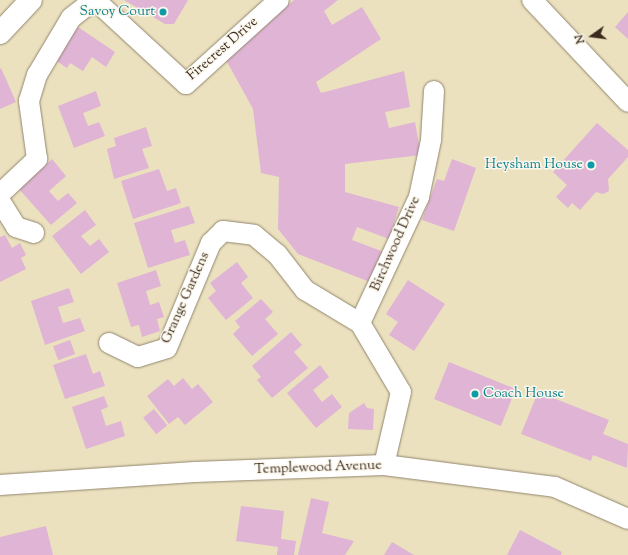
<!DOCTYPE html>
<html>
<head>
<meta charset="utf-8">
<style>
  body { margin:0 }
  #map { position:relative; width:628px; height:555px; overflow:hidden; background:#ebe1bf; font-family:"Sorts Mill Goudy",serif }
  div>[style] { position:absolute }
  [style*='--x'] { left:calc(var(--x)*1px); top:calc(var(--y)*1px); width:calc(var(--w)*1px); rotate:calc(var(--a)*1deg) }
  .building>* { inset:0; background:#dfb4d5; transform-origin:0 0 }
  .roads { filter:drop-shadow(0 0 1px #93866e) drop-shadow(0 0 1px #93866e) }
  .minor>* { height:20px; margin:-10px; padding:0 10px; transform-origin:10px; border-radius:10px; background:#fff }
  .tertiary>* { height:22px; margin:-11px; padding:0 11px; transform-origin:11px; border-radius:11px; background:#fff }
  .dots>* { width:11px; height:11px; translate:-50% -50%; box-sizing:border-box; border:2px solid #fbf7ec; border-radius:50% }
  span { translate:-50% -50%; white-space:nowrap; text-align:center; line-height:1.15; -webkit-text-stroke:3px #fbf7ec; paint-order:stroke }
  .culture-label { font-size:14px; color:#0d838f }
  .right { translate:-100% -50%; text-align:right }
  .left { translate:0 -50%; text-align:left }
  .street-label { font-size:14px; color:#3b2a1e }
  .north { position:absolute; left:572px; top:16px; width:40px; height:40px; -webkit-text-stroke:3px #fbf7ec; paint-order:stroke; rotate:256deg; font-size:11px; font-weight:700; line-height:16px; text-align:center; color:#3b2a1e }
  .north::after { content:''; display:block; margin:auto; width:14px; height:18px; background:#3b2a1e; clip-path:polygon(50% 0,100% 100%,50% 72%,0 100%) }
</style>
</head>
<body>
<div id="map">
  <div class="building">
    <div style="clip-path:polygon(124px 0,188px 0,174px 24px,165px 24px)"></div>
    <div style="clip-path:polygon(294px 0,338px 0,324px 11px,332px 25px,362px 7px,381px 39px,316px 82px,321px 93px,404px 71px,410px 107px,385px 112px,389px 128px,415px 122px,421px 155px,345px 164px,345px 192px,399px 207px,389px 239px,357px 227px,352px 240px,384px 252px,370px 282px,298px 254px,278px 229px,279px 177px,261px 173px,253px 109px,225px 58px)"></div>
    <div style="clip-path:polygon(628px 12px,628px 39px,615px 27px)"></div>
    <div style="clip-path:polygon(78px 27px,115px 52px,106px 67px,92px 57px,83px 71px,70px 63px,67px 68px,55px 60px)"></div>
    <div style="clip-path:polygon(1px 68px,16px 102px,0 109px,0 69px)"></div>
    <div style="clip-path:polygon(96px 91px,101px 106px,83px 113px,88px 126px,99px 122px,105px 136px,74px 148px,58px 106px)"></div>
    <div style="clip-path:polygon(597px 123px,628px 150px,628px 157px,608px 179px,609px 191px,603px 194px,596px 192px,580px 210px,572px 203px,568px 208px,556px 197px,567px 185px,553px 172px)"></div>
    <div style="clip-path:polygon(146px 127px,152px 146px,142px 149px,149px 168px,114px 179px,107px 149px,116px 146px,114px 138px)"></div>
    <div style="clip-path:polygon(52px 159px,66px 176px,49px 191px,58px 201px,68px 193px,77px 203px,51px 225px,19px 189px)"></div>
    <div style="clip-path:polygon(452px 159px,476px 168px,454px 231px,422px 220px,437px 179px,444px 181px)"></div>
    <div style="clip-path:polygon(159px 169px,167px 191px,176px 188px,181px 203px,133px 219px,121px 181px)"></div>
    <div style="clip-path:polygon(189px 206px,195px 223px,171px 230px,175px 243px,185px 240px,190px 255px,148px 268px,134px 223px)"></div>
    <div style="clip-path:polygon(85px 210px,96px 225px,81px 236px,90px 246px,99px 239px,109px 252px,81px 274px,52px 236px)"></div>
    <div style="clip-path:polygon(5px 235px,12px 248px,20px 243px,26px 255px,21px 258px,26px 269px,0 282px,0 237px)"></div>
    <div style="clip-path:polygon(237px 262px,248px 277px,241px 283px,253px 298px,226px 320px,208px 298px,216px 291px,210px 283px)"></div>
    <div style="clip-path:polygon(156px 270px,161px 286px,146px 291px,150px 305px,159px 302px,164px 317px,157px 319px,160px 331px,142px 337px,139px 325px,131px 327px,117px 283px)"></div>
    <div style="clip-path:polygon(408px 280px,445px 304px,414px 351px,389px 335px,398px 322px,386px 314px)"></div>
    <div style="clip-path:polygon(69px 288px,74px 302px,58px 307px,63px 323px,80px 318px,85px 331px,45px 345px,31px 301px)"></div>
    <div style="clip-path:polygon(261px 299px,273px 312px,265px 319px,278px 334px,252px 356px,233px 334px,240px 327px,235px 321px)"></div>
    <div style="clip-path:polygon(291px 332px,302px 345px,294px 352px,308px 368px,272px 398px,257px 380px,261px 377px,252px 366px)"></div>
    <div style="left:70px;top:340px;width:15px;height:18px;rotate:70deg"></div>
    <div style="clip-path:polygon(86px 354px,93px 374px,100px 371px,105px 386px,65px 399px,53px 365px)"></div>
    <div style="left:449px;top:362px;width:72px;height:40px;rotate:22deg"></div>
    <div style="clip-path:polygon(320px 365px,329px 377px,313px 390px,322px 402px,332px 394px,342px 407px,316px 428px,287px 393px)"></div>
    <div style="clip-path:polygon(183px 378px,192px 389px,198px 384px,213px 402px,185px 425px,178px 417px,169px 424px,147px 396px,168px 379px,174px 386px)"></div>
    <div style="clip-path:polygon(538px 392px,609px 420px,603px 434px,628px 444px,627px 468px,593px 455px,591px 461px,521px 434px)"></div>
    <div style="clip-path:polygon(104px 396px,108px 407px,101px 410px,106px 426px,121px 421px,125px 436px,86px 449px,72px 407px)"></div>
    <div style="clip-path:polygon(364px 403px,367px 408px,374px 409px,373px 430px,348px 429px,349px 413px)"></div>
    <div style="left:154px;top:409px;width:21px;height:14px;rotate:51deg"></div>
    <div style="clip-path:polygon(311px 498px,329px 502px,322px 533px,354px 541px,345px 555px,298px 555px)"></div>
    <div style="clip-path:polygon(241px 506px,284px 511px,281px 539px,296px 541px,294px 555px,277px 555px,278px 547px,236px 541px)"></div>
    <div style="clip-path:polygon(46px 526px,53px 555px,0 555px,0 537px)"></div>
    <div style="clip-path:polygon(520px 530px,562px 552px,561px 555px,507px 555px)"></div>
    <div style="clip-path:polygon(392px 542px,414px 555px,384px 555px)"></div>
  </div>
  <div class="roads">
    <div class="minor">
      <div style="--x:95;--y:0;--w:124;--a:42.7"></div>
      <div style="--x:186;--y:84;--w:125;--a:-42.1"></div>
      <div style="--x:532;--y:0;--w:140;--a:46.7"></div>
      <div style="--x:0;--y:196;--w:3;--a:-72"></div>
      <div style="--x:1;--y:193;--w:50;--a:-43.4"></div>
      <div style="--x:37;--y:159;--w:59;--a:-97.9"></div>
      <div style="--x:29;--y:101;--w:27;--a:-73"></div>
      <div style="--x:37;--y:75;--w:66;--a:-59.2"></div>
      <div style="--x:71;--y:18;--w:29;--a:-38"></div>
      <div style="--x:0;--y:201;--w:31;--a:58"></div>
      <div style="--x:16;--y:227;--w:19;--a:18"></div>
      <div style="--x:360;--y:323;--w:139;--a:-64.9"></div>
      <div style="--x:419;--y:197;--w:58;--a:-78.1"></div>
      <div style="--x:431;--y:140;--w:49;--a:-86.5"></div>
      <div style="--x:109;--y:343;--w:32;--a:26"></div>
      <div style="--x:138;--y:357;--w:30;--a:-17"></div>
      <div style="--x:167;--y:348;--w:114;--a:-67.3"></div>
      <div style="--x:211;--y:243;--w:17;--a:-45"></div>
      <div style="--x:223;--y:231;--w:31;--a:7"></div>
      <div style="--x:254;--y:235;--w:30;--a:40"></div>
      <div style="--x:277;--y:254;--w:46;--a:52.1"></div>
      <div style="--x:305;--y:290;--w:64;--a:31"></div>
      <div style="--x:360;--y:323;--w:80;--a:59.3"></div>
      <div style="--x:401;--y:392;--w:75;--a:103.1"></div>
      <div style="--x:0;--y:485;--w:195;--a:-3.8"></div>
      <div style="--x:195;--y:472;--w:189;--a:-2.1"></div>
      <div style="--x:384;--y:465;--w:172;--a:7.3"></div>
      <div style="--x:555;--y:487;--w:80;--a:23.7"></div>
    </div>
    <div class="tertiary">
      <div style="--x:0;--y:33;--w:45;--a:-46.8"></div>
    </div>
  </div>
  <div class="dots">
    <div style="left:163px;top:12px;background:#0f9aa8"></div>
    <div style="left:591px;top:165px;background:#0f9aa8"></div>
    <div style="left:475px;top:394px;background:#0f9aa8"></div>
  </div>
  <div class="culture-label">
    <span class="right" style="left:155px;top:12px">Savoy Court</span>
    <span class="right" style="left:583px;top:165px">Heysham House</span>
    <span class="left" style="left:483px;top:394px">Coach House</span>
  </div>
  <div class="street-label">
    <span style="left:223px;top:49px;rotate:-41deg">Firecrest Drive</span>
    <span style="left:396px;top:244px;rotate:-66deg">Birchwood Drive</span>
    <span style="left:186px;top:298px;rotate:-66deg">Grange Gardens</span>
    <span style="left:318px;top:468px;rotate:-2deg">Templewood Avenue</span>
  </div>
  <div class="north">N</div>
</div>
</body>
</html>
